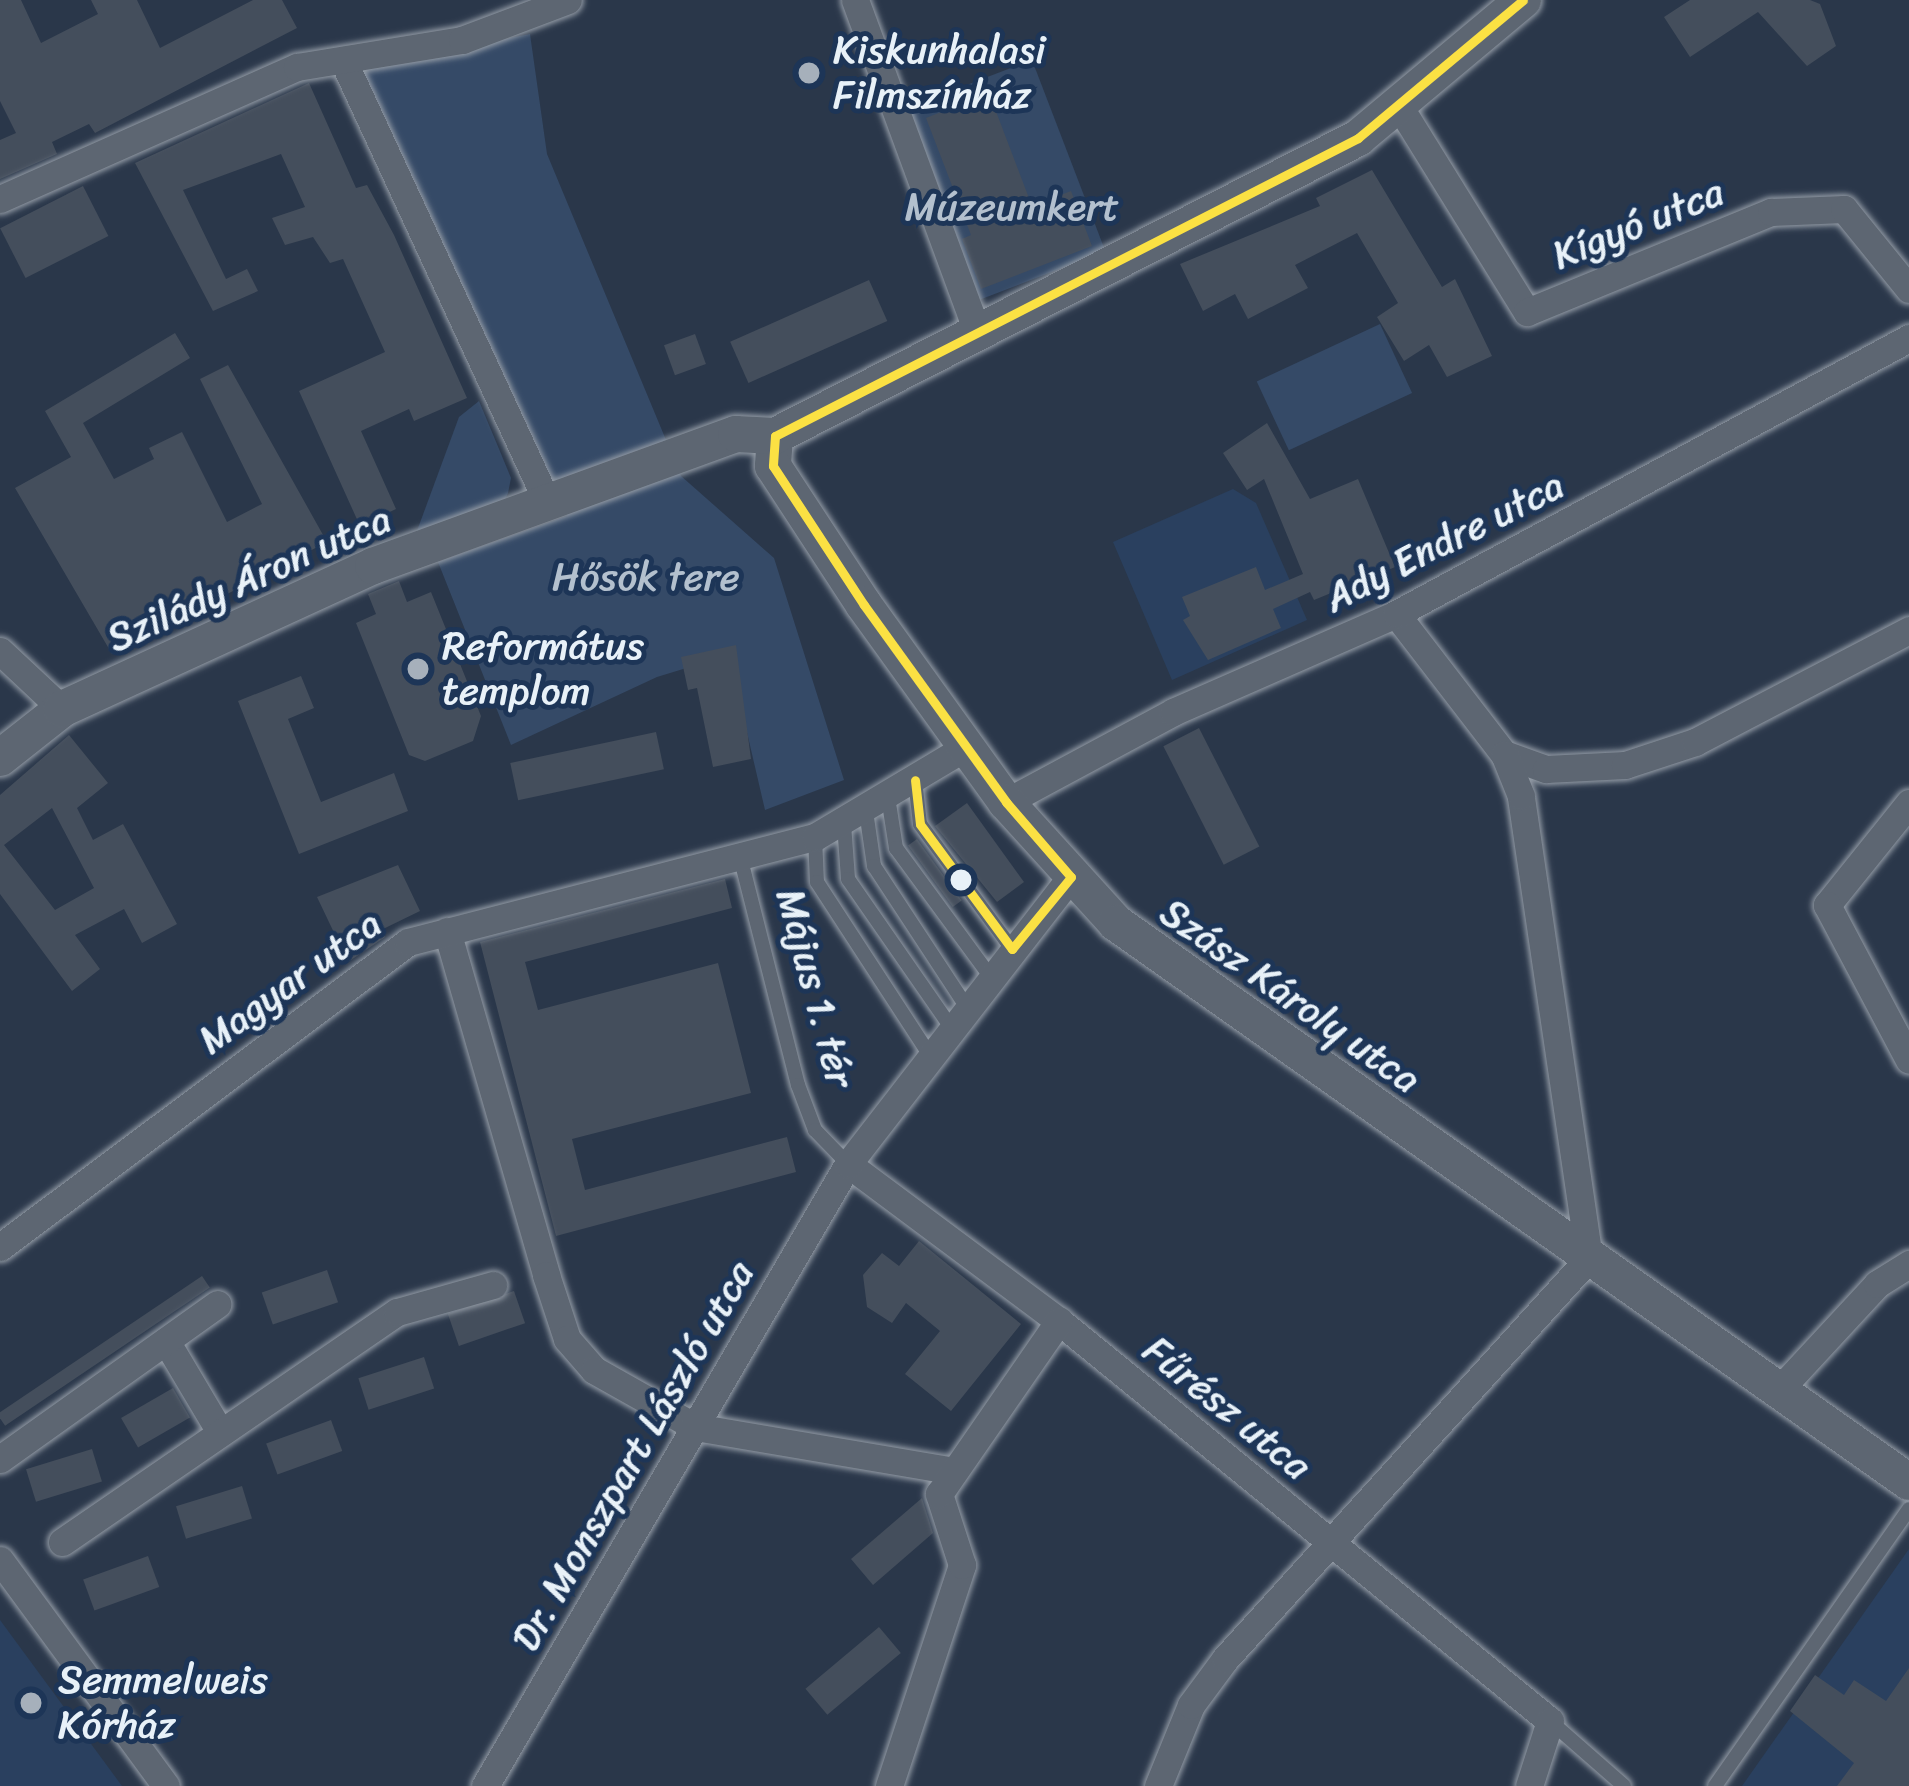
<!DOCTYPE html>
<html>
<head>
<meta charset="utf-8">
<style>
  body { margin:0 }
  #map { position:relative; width:1909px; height:1786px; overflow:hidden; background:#2a374a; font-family:Sriracha,sans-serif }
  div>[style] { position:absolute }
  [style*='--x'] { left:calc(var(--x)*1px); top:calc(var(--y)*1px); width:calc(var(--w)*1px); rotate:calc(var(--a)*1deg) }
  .built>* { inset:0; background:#2a405f }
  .green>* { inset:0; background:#354a67; transform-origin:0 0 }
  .building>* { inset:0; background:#444e5c; transform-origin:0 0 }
  .roads { filter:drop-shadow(0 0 3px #959da7) drop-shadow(0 0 3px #959da7) }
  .lane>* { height:14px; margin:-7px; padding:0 7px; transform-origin:7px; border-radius:7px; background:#5d6672 }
  .street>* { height:27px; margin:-13.5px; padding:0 13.5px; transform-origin:13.5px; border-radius:13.5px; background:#5d6672 }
  .secondary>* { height:36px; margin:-18px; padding:0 18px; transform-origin:18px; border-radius:18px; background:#5d6672 }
  .bus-1>* { height:9px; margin:-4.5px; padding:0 4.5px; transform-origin:4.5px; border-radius:4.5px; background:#fbe143 }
  .dots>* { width:33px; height:33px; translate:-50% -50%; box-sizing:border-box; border:6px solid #1d3557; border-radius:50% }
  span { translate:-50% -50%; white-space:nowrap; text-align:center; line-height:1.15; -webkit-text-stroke:10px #1d3557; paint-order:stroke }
  .poi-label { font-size:39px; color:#e8f1f8 }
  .left { translate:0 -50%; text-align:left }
  .park-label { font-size:39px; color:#b3c0ce }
  .street-label { font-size:39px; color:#e8f1f8 }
</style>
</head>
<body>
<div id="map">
  <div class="built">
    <div style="clip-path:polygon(1233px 489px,1256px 503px,1307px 620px,1172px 680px,1113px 542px)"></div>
    <div style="clip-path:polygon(1909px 1549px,1909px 1786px,1742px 1786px)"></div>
    <div style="clip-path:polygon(0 1620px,122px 1786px,0 1786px)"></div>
  </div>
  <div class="green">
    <div style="clip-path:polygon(530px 34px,547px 154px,681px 476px,774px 558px,844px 780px,765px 810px,729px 655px,657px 677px,511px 745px,438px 562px,567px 516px,358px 68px)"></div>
    <div style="left:1032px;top:60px;width:205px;height:139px;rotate:69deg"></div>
    <div style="left:1380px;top:324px;width:76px;height:136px;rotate:65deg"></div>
    <div style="clip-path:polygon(479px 401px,511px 478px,508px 493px,502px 506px,414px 539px,459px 417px)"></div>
  </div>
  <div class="building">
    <div style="clip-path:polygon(0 0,21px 0,41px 43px,98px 14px,91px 0,137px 0,160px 48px,253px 0,282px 0,297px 28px,95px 133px,89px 124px,52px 142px,57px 154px,0 179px,0 140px,16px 133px,0 101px)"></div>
    <div style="clip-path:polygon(1690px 0,1810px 0,1820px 4px,1836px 46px,1807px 66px,1758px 12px,1690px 57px,1664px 17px)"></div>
    <div style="clip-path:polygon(309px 83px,356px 188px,367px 185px,394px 235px,467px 398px,414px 421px,409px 409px,361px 431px,396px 509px,360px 526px,299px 391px,385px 352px,343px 259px,330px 263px,313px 237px,285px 245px,272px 218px,305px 207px,281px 154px,183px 190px,226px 279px,247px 269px,258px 291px,213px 311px,135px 163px)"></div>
    <div style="clip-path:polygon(989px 93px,1032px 206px,1071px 191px,1092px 246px,981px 289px,962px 239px,971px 235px,926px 118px)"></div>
    <div style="clip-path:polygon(1372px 170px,1442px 287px,1455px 279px,1492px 356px,1447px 377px,1429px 345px,1404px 361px,1377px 317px,1398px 303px,1357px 233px,1295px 265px,1308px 288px,1248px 319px,1235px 294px,1203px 311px,1180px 264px,1320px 206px,1316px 198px)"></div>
    <div style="left:83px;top:186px;width:56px;height:93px;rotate:63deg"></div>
    <div style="left:869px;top:280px;width:45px;height:152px;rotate:66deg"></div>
    <div style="clip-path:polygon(175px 333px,190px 358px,83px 423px,114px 479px,154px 459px,149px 448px,182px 432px,227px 522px,262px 504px,200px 379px,228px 365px,327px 542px,112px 654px,15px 488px,71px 457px,45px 411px)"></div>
    <div style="left:695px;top:334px;width:32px;height:33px;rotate:70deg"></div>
    <div style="clip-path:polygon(1267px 423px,1310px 499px,1358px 479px,1395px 567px,1386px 571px,1391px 583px,1358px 596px,1353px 584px,1314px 600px,1310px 592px,1273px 609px,1281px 628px,1208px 660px,1183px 620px,1190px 616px,1182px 597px,1256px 567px,1265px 590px,1303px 574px,1264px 479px,1247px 490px,1223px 453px)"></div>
    <div style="clip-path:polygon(399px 581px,407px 602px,431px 592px,481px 716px,473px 741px,425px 761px,409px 755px,356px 623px,376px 614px,368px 594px)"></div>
    <div style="clip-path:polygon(736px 645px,751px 759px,713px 767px,697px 688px,688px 690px,681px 657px)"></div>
    <div style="clip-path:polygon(301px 676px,314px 708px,288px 719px,321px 802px,394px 773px,408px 811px,299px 854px,238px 701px)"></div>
    <div style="left:1199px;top:728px;width:133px;height:40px;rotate:63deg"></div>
    <div style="left:656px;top:732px;width:38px;height:149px;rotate:78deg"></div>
    <div style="clip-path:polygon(evenodd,69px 735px,108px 783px,77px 808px,93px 840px,123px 824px,177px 924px,142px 943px,124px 909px,75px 935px,100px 969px,72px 991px,0 894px,0 795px,69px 735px,52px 808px,94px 888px,55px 910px,4px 845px,52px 808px)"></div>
    <div style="clip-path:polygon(967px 803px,1024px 882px,997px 902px,935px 826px)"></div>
    <div style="left:917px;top:839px;width:76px;height:11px;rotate:54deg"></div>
    <div style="clip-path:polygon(398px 865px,420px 911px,381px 930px,385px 937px,348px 962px,317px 897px)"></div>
    <div style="clip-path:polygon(725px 879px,732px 908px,525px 962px,538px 1010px,718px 963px,751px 1093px,572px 1139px,585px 1190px,787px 1137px,796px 1172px,556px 1236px,480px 942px)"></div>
    <div style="clip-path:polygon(919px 1241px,1021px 1324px,951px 1411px,905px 1374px,940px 1331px,906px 1303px,892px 1323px,867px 1307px,863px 1275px,882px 1253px,899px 1266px)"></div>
    <div style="left:327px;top:1270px;width:34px;height:69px;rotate:71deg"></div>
    <div style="left:202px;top:1276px;width:14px;height:247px;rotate:56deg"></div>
    <div style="left:514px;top:1291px;width:34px;height:70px;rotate:71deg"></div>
    <div style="left:424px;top:1357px;width:33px;height:69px;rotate:72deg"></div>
    <div style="left:173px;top:1388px;width:34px;height:60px;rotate:60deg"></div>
    <div style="left:331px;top:1420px;width:33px;height:69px;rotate:70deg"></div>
    <div style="left:92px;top:1449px;width:34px;height:69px;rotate:73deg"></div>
    <div style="left:242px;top:1486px;width:34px;height:69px;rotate:73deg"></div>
    <div style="clip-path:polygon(922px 1498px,933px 1533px,873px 1585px,851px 1559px)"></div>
    <div style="left:148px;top:1556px;width:33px;height:69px;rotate:70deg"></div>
    <div style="left:879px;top:1627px;width:34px;height:96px;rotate:50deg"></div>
    <div style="clip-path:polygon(1909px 1668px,1909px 1786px,1837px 1786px,1854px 1763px,1790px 1711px,1815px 1675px,1844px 1695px,1854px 1680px,1886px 1701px)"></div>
  </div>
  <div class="roads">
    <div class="lane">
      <div style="--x:915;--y:780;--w:44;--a:83.5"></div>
      <div style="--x:920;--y:824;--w:155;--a:53.6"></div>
      <div style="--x:888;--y:797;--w:52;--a:81.1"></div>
      <div style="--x:896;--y:848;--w:159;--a:53.7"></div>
      <div style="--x:866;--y:811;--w:56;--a:81.7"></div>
      <div style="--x:874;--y:866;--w:168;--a:56.7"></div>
      <div style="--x:844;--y:824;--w:55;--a:85.8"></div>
      <div style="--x:848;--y:879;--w:179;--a:55.2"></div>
      <div style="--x:815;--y:837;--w:45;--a:87.5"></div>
      <div style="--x:817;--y:882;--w:203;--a:56.9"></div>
      <div style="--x:740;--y:856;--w:236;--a:75.8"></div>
      <div style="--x:798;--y:1085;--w:48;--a:69.3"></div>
      <div style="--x:815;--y:1130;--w:47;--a:45.9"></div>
      <div style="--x:1551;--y:1722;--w:97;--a:41.2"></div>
      <div style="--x:1715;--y:1786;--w:338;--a:-55"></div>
    </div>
    <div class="street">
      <div style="--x:855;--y:0;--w:353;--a:69.8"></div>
      <div style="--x:343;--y:60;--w:487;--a:65.2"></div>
      <div style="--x:1401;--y:109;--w:239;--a:58.2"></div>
      <div style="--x:1527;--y:312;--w:264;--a:-22.3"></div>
      <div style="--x:1771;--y:212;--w:73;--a:-2.4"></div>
      <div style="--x:1844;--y:209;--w:103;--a:50.9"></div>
      <div style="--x:0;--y:199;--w:325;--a:-24"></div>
      <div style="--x:297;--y:67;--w:167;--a:-9.3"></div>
      <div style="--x:462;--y:40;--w:113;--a:-20.7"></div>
      <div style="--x:1396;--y:614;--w:177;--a:52.4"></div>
      <div style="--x:1504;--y:754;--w:45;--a:19.7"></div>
      <div style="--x:1546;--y:769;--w:79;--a:-2.9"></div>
      <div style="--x:1625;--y:765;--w:74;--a:-18.2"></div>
      <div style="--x:1695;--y:742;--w:242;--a:-27.6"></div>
      <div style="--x:0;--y:651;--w:85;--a:43.1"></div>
      <div style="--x:1006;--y:802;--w:190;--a:-28.3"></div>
      <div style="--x:1173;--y:712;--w:244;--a:-23.7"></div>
      <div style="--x:1396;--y:614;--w:583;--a:-28.28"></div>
      <div style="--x:1909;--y:803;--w:131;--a:128.8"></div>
      <div style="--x:1827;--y:905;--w:175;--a:62.1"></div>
      <div style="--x:447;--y:931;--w:358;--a:73.9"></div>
      <div style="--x:546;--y:1275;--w:67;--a:71.8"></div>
      <div style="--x:567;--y:1339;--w:41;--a:48.9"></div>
      <div style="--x:594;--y:1370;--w:116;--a:29.4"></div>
      <div style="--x:695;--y:1427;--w:259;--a:9.6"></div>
      <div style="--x:848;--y:1164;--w:263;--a:36.7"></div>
      <div style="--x:1059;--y:1321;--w:633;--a:39.17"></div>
      <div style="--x:1550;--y:1721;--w:68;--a:107.9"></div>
      <div style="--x:0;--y:1247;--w:509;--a:-36.78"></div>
      <div style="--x:408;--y:942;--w:420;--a:-14.5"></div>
      <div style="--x:815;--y:837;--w:176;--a:-30.8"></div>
      <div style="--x:166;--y:1341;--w:106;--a:59.3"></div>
      <div style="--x:1779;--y:1390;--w:144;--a:-47.2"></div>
      <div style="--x:1877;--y:1284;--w:38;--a:-32"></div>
      <div style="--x:0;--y:1459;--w:267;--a:-35.5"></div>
      <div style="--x:62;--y:1542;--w:406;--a:-34.5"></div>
      <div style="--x:397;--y:1312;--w:100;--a:-15.7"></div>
      <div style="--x:0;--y:1560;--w:280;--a:53.7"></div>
      <div style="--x:485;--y:1786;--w:720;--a:-59.73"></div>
      <div style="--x:848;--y:1164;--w:363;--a:-52.2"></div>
      <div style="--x:889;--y:1786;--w:233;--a:-71.7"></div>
      <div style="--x:962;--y:1565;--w:75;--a:-107.9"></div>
      <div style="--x:939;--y:1494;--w:211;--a:-55.3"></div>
      <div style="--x:1158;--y:1786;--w:87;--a:-67.8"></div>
      <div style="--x:1191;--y:1705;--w:57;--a:-53.5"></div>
      <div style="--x:1225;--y:1659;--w:542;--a:-47.77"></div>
      <div style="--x:1589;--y:1258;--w:467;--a:-98.4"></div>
      <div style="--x:1521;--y:796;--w:45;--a:-112"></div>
    </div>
    <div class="secondary">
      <div style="--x:775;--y:436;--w:30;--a:94"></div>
      <div style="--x:773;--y:466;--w:166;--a:56.8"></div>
      <div style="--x:864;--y:605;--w:243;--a:54.2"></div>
      <div style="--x:1006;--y:802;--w:164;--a:47.7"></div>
      <div style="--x:1116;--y:923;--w:970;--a:35.18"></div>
      <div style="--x:775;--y:436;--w:655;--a:-27.07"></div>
      <div style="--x:1358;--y:138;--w:215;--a:-39.9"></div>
      <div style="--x:0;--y:758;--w:79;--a:-38.3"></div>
      <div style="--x:62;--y:709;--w:342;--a:-24.7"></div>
      <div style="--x:373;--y:566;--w:386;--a:-20"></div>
      <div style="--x:736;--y:434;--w:39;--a:3"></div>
    </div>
  </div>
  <div class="bus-1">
    <div style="--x:775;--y:436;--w:655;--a:-27.07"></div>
    <div style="--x:1358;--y:138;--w:215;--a:-39.9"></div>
    <div style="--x:775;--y:436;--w:30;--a:94"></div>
    <div style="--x:773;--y:466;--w:166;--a:56.8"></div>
    <div style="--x:864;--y:605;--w:243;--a:54.2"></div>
    <div style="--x:1006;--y:802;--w:99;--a:49.1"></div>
    <div style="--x:1071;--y:877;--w:93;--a:129.3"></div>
    <div style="--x:1012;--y:949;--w:155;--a:-126.4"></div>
    <div style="--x:920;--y:824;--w:44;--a:-96.5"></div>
  </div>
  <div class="dots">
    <div style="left:809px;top:73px;background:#a6b0bb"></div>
    <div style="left:418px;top:669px;background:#a6b0bb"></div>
    <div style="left:961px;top:880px;background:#e8f1f8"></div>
    <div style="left:31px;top:1703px;background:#a6b0bb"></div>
  </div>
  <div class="poi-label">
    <span class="left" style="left:833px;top:73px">Kiskunhalasi<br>Filmszínház</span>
    <span class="left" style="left:442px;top:669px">Református<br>templom</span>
    <span class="left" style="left:58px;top:1703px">Semmelweis<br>Kórház</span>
  </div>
  <div class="park-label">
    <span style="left:1012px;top:207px">Múzeumkert</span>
    <span style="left:646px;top:577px">Hősök tere</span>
  </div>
  <div class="street-label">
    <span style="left:1638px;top:224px;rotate:-22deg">Kígyó utca</span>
    <span style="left:1444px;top:542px;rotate:-27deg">Ady Endre utca</span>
    <span style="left:249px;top:579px;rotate:-24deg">Szilády Áron utca</span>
    <span style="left:290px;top:982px;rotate:-36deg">Magyar utca</span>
    <span style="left:815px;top:988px;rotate:75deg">Május 1. tér</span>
    <span style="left:1290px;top:996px;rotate:35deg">Szász Károly utca</span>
    <span style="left:1227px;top:1408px;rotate:39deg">Fűrész utca</span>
    <span style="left:633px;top:1456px;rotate:-60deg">Dr. Monszpart László utca</span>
  </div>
</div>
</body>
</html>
